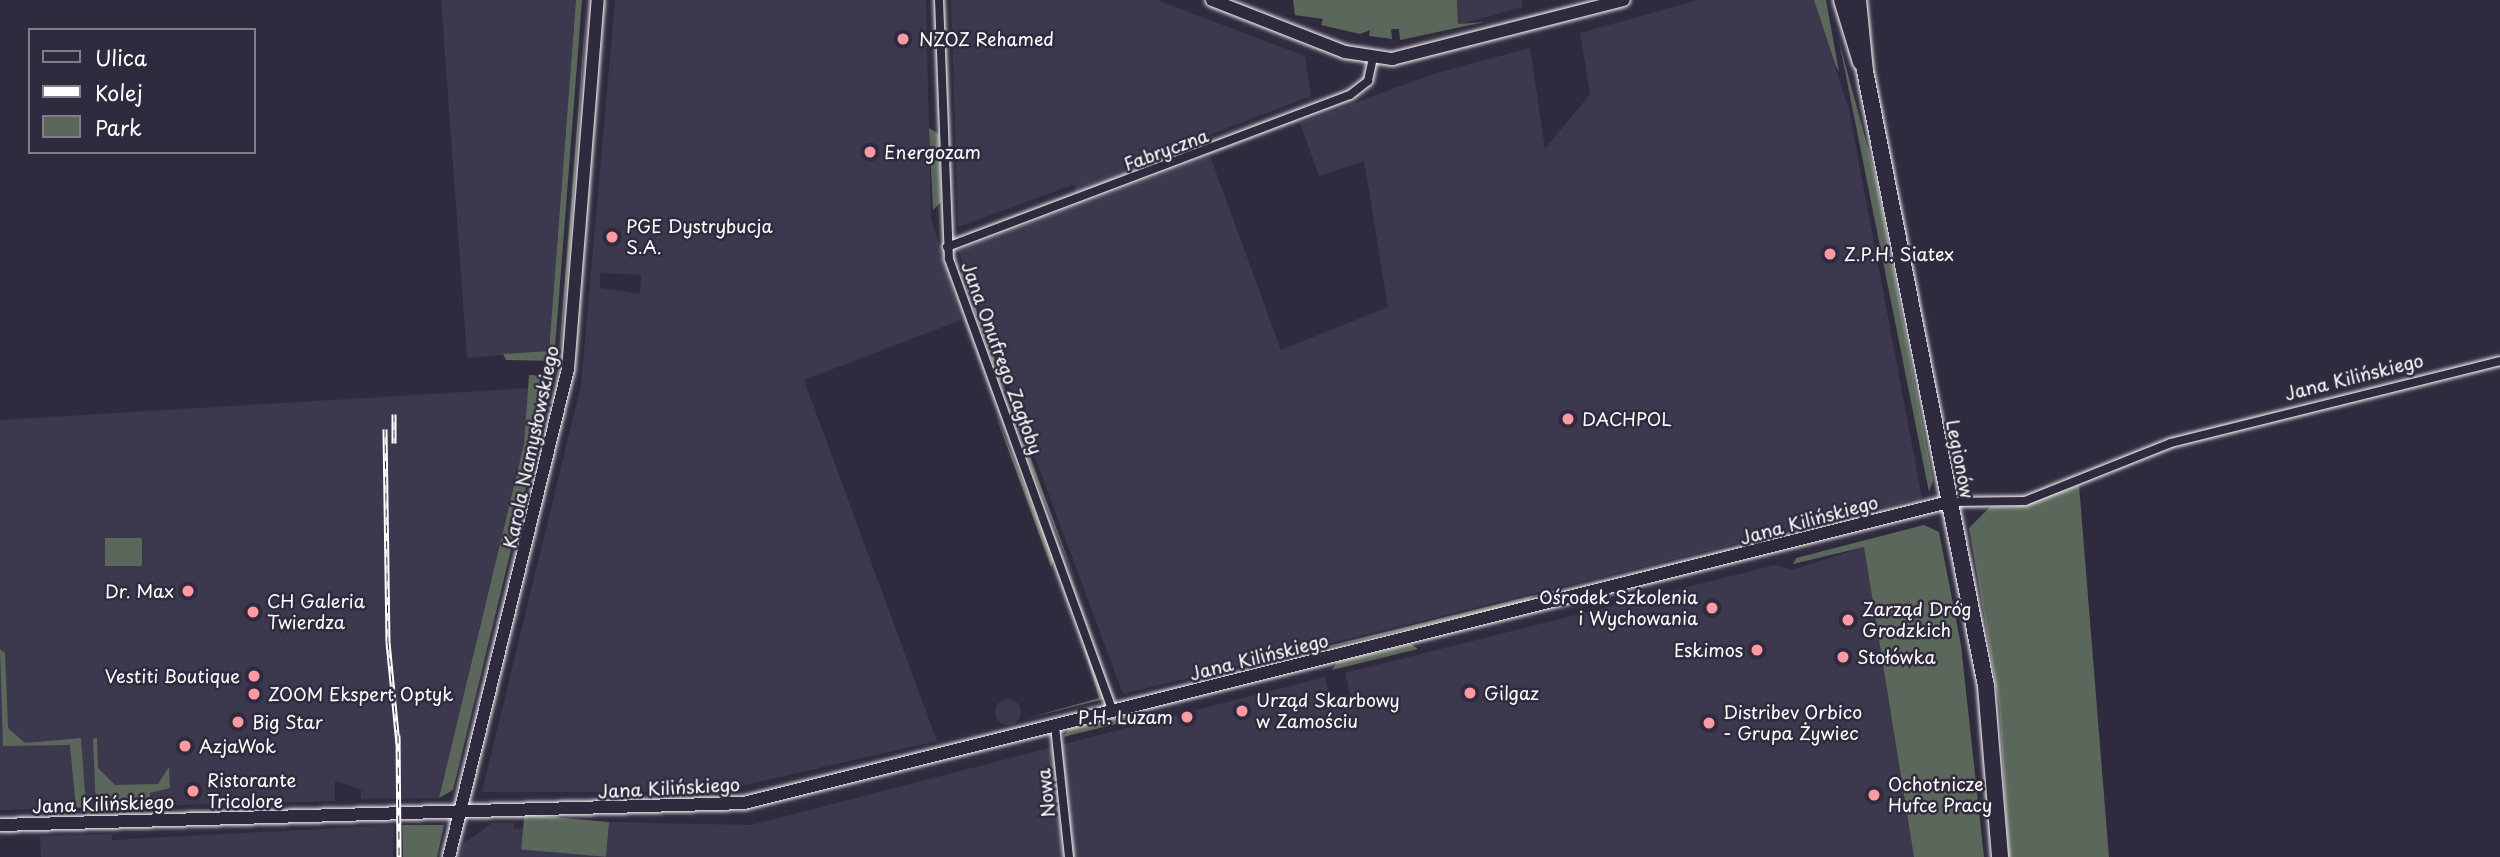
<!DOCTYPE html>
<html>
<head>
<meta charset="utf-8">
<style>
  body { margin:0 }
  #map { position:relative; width:2500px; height:857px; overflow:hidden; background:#2f2a3d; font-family:"Playpen Sans",sans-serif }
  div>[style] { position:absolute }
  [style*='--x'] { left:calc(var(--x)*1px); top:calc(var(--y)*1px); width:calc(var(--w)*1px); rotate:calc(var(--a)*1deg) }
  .built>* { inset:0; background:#3c384e }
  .round { border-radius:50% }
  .green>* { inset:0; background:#5c675c; transform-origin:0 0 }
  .roads { filter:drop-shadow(0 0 2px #fff) drop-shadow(0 0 2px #fff) }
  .street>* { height:8px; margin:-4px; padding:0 4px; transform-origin:4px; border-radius:4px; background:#2f2a3d }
  .secondary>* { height:12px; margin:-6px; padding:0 6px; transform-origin:6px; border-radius:6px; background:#2f2a3d }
  .highway>* { height:16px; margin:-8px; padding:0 8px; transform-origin:8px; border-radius:8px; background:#2f2a3d }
  .rail>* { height:5px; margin-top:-2.5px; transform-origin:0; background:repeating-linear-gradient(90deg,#2f2a3d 0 8px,#fff 0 16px); box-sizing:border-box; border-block:2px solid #fff }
  .dots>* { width:19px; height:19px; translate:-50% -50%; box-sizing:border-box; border:4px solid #2f2a3d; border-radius:50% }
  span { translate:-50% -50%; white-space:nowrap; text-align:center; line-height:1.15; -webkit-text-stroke:5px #2f2a3d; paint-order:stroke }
  .poi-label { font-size:18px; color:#fff }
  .left { translate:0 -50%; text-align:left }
  .right { translate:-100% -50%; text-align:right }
  .street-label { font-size:18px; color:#fff }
  .legend { position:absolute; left:28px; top:28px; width:228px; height:126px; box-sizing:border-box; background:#2f2a3d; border:2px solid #827f8b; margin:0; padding:9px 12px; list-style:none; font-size:21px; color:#fff }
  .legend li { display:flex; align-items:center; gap:14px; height:35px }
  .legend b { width:35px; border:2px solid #827f8b }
</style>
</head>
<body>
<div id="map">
  <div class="built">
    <div style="clip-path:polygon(441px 0,576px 0,549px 351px,467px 358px)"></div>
    <div style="clip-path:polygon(evenodd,615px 0,926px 0,931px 218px,961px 320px,804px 380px,937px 741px,715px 792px,482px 792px,581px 385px,615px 0,600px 273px,641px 275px,640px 294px,600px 288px,600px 273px)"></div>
    <div style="clip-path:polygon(951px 0,1157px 0,1305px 56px,1311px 96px,1188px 143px,1188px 153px,1076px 195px,1075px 184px,958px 227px)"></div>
    <div style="clip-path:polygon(1457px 0,1522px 0,1522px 7px,1458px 25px)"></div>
    <div style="clip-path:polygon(1698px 0,1814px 0,1849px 110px,1922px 498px,1123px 694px,958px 250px,1210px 156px,1281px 350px,1388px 307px,1364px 161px,1319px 176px,1300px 123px,1433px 74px,1530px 48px,1545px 149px,1590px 94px,1580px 33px)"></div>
    <div style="clip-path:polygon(529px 388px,524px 444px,439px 798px,361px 799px,361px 789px,335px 781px,335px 801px,0 810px,0 420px)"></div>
    <div style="clip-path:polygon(1864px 547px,1914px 857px,460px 857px,463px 844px,492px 823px,514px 823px,514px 829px,609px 822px,751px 825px,1324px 677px,1332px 698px,1350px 695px,1345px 673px,1775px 565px,1792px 570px)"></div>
    <div class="round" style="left:995px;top:699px;width:26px;height:26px"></div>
    <div style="clip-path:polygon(394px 825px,393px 857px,41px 857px,40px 836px,112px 834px,112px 840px)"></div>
  </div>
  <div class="green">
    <div style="clip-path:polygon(576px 0,582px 0,554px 361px,506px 360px,503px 354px,549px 351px)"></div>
    <div style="clip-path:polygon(587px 0,570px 249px,559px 355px)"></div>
    <div style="clip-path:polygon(1293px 0,1457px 0,1458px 24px,1485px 22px,1400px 40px,1399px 29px,1391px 29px,1392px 39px,1369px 36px,1370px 30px,1360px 34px,1321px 25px,1323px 19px,1295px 15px)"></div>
    <div style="clip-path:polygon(1814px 0,1826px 0,1839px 72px,1835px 64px)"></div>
    <div style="clip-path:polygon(1839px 41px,1877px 182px,1933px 480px,1929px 492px)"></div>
    <div style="clip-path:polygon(929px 128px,939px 134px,941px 202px,933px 210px)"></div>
    <div style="clip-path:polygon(958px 262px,1005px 386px,1000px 384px)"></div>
    <div style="clip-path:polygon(529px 375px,550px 376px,550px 388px,453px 790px,439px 798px,524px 444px)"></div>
    <div style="clip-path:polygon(995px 413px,1054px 559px,1051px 567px)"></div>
    <div style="clip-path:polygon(1024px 440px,1076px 582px,1023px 447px)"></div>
    <div style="clip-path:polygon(2079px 485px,2109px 857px,2009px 857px,1999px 703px,1969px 528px,1990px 507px,2021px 506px)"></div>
    <div style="clip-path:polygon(1924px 525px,1939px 532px,1961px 645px,1984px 857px,1914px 857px,1864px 547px,1793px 564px,1796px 558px)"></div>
    <div style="left:105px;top:538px;width:37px;height:28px"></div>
    <div style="clip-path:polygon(1534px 595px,1527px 602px,1268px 661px)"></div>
    <div style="clip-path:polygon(1077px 624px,1105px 699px,1028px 718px,1099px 698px)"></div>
    <div style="clip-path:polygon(1411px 644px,1418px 649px,1332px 670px,1337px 662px)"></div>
    <div style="clip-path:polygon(0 649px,5px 653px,8px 728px,25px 743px,81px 738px,86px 807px,76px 808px,70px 745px,3px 746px)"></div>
    <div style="clip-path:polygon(1137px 712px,1145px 717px,1063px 737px,1069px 729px)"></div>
    <div style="clip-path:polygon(104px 736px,97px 738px,98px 768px,115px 785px,158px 784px,169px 767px,170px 788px,150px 793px,150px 802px,96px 807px,93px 739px)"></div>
    <div style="left:609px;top:822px;width:35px;height:85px;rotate:95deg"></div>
    <div style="clip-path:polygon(402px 825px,444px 825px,437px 857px,403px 857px)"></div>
  </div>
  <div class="roads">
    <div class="street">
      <div style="--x:939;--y:0;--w:259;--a:87.8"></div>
      <div style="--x:949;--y:259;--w:482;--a:70.1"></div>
      <div style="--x:947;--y:247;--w:431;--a:-20.7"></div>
      <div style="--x:1350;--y:95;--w:23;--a:-38"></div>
      <div style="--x:1368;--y:81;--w:24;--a:-78"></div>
      <div style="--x:1949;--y:502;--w:76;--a:-0.8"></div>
      <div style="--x:2025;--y:501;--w:157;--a:-21.7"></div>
      <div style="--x:2171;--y:443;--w:339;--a:-14"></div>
      <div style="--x:1055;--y:726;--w:132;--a:83.9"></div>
    </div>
    <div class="secondary">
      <div style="--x:1212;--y:0;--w:143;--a:21.4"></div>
      <div style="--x:1345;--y:52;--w:48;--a:8.5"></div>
      <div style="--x:1392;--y:59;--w:239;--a:-14.3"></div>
      <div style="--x:0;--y:825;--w:744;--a:-1.69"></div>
      <div style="--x:744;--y:803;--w:1242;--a:-14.03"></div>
      <div style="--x:449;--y:857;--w:502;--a:-76.3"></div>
      <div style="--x:568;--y:369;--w:370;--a:-85.4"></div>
    </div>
    <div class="highway">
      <div style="--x:1842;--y:0;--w:65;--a:73"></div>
      <div style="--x:1858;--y:0;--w:71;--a:84.4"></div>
      <div style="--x:1865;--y:71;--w:627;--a:78.87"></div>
      <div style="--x:1986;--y:686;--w:172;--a:85.3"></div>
    </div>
  </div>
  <div class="rail">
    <div style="--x:394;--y:414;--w:29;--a:90"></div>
    <div style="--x:385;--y:429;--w:213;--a:89.2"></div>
    <div style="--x:388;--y:642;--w:102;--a:84.4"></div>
    <div style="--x:398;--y:735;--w:122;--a:89.5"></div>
  </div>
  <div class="dots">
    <div style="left:903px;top:39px;background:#ff9aa2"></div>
    <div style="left:870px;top:152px;background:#ff9aa2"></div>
    <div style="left:612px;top:237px;background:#ff9aa2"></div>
    <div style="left:1830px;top:254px;background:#ff9aa2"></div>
    <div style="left:1568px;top:419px;background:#ff9aa2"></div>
    <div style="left:188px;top:591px;background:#ff9aa2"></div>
    <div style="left:1712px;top:608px;background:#ff9aa2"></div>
    <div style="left:253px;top:612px;background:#ff9aa2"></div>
    <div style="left:1848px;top:620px;background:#ff9aa2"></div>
    <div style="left:1757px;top:650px;background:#ff9aa2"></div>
    <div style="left:1843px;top:657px;background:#ff9aa2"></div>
    <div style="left:254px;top:676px;background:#ff9aa2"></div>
    <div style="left:1470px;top:693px;background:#ff9aa2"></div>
    <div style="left:254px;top:694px;background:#ff9aa2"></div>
    <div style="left:1242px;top:711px;background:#ff9aa2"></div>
    <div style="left:1187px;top:717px;background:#ff9aa2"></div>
    <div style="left:238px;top:722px;background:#ff9aa2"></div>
    <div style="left:1709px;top:723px;background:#ff9aa2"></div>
    <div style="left:185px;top:746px;background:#ff9aa2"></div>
    <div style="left:193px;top:791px;background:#ff9aa2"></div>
    <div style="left:1874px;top:795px;background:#ff9aa2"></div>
  </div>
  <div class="poi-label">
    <span class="left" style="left:919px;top:39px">NZOZ Rehamed</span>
    <span class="left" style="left:884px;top:152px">Energozam</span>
    <span class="left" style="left:626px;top:237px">PGE Dystrybucja<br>S.A.</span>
    <span class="left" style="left:1844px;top:254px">Z.P.H. Siatex</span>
    <span class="left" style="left:1582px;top:419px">DACHPOL</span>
    <span class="right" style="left:174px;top:591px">Dr. Max</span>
    <span class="right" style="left:1698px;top:608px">Ośrodek Szkolenia<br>i Wychowania</span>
    <span class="left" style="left:267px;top:612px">CH Galeria<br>Twierdza</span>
    <span class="left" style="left:1862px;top:620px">Zarząd Dróg<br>Grodzkich</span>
    <span class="right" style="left:1743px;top:650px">Eskimos</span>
    <span class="left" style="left:1857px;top:657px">Stołówka</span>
    <span class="right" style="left:240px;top:676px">Vestiti Boutique</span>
    <span class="left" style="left:1484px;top:693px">Gilgaz</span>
    <span class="left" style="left:268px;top:694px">ZOOM Ekspert Optyk</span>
    <span class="left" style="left:1256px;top:711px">Urząd Skarbowy<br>w Zamościu</span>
    <span class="left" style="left:1723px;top:723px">Distribev Orbico<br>- Grupa Żywiec</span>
    <span class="right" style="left:1173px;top:717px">P.H. Luzam</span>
    <span class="left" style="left:252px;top:722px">Big Star</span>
    <span class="left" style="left:199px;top:746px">AzjaWok</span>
    <span class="left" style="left:207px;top:791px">Ristorante<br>Tricolore</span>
    <span class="left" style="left:1888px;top:795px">Ochotnicze<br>Hufce Pracy</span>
  </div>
  <div class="street-label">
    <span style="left:1166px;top:150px;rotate:-20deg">Fabryczna</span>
    <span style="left:1002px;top:358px;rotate:70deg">Jana Onufrego Zagłoby</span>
    <span style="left:2354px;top:377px;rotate:-14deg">Jana Kilińskiego</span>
    <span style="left:531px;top:447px;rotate:-78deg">Karola Namysłowskiego</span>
    <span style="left:1960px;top:459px;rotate:79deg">Legionów</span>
    <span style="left:1809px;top:520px;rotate:-15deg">Jana Kilińskiego</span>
    <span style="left:1259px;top:657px;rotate:-14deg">Jana Kilińskiego</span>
    <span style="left:669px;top:788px;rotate:-3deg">Jana Kilińskiego</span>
    <span style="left:1046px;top:793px;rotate:-96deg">Nowa</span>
    <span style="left:103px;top:804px;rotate:-2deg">Jana Kilińskiego</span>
  </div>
  <ul class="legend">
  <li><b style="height:9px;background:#2f2a3d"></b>Ulica</li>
  <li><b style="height:9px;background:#fff"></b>Kolej</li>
  <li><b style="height:19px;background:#5c675c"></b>Park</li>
  </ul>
</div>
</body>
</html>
